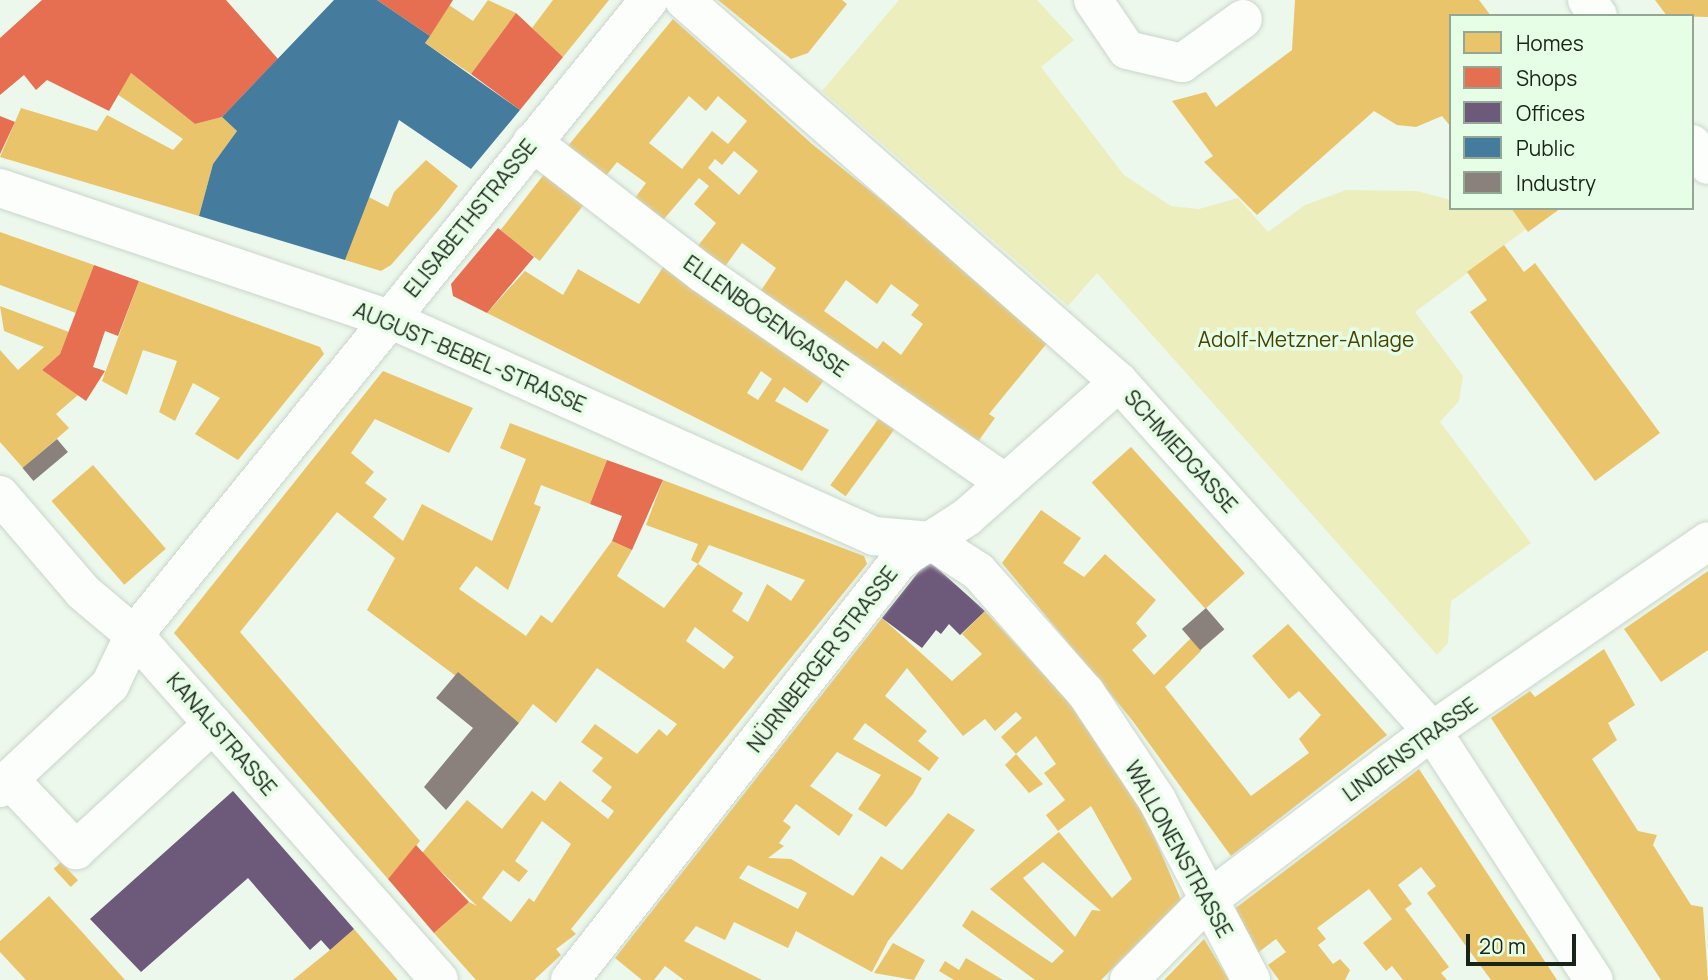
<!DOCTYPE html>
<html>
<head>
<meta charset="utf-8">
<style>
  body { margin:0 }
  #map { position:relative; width:1708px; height:980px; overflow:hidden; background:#ecf8ec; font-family:Manrope,sans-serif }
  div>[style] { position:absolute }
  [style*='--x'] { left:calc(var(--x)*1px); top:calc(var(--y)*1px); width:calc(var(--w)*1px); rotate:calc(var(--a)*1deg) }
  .green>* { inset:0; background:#eceebe }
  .homes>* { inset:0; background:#e9c46a; transform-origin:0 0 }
  .shops>* { inset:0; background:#e76f51 }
  .offices>* { inset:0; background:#6d597a }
  .public>* { inset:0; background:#457b9d }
  .industry>* { inset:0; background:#8a817c; transform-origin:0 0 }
  .roads { filter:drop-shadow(0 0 2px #cbd5cb) drop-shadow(0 0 2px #cbd5cb) }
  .minor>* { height:38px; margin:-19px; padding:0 19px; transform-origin:19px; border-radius:19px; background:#fcfefc }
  span { translate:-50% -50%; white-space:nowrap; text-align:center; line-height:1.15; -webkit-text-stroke:7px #e6fee6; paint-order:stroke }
  .street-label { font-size:21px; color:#192419 }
  .park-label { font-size:21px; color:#484200 }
  .legend { position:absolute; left:1449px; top:14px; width:245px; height:196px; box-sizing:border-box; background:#e6fee6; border:2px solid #94a794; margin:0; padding:9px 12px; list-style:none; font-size:21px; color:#192419 }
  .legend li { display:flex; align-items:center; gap:14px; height:35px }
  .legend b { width:35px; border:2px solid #94a794 }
  .scale { position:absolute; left:1466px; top:934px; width:110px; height:32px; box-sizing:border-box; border:4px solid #192419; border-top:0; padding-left:9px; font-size:21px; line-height:24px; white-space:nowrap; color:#192419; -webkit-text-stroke:5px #e6fee6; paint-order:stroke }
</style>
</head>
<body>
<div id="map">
  <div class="green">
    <div style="clip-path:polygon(899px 0,1037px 0,1074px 40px,1041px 67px,1124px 175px,1171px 206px,1199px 209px,1238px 198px,1268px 232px,1305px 205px,1346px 190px,1417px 191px,1451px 200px,1451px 208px,1511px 208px,1526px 229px,1415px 312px,1463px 376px,1459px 401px,1440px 422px,1531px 543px,1451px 601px,1448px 643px,1437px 655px,1097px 273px,1068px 306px,822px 91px)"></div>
  </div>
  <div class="homes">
    <div style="clip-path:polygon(488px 0,516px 13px,471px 74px,425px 43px,449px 5px,473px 21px)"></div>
    <div style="clip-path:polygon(553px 0,609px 0,563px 57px,532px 28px)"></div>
    <div style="clip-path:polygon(718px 0,842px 0,847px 4px,808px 53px,791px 59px)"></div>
    <div style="clip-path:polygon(1295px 0,1479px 0,1491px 16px,1451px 16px,1451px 127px,1442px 116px,1416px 127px,1397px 125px,1374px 111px,1257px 215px,1204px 162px,1213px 156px,1172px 101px,1206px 92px,1216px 107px,1292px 50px)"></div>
    <div style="clip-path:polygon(1655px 0,1708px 0,1708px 17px,1667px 16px)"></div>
    <div style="clip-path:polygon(evenodd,673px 19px,812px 144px,1052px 337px,989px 414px,995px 418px,974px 447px,756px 298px,776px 268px,742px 243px,721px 272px,693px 252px,716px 223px,694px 204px,709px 186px,699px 178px,658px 226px,630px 205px,646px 183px,617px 162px,601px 182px,562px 153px,673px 19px,689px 96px,706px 111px,718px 96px,747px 121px,728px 144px,712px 131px,682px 169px,649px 143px,689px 96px,673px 19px,734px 151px,758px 171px,739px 195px,708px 168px,715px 159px,722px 165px,734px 151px,673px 19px,846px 280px,877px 304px,891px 284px,919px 305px,911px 315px,923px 324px,901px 355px,883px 341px,877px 349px,824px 311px,846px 280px)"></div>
    <div style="clip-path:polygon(131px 73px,195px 124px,222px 117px,237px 131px,213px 164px,199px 216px,0 157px,21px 108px,97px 131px,107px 115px,173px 150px,183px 139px,117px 94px)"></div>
    <div style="clip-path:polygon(426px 160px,458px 186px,440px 209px,391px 265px,381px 271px,345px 260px,365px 195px,388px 207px,394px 192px)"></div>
    <div style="left:549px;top:168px;width:50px;height:79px;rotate:38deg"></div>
    <div style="clip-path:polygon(1511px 208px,1561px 208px,1528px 232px)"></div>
    <div style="clip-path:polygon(0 232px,94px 265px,76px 313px,0 285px)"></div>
    <div style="clip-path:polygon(1504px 245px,1524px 272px,1535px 263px,1660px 433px,1595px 481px,1470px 312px,1487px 300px,1467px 272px)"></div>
    <div style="clip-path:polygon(evenodd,667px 261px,827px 376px,807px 403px,784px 387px,775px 401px,829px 430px,802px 471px,487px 313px,525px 271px,563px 295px,578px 269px,639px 304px,667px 261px,761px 371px,772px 379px,758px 400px,747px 393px,761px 371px)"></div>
    <div style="clip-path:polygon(139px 281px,320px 347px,324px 354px,238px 460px,195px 434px,220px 398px,193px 383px,175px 421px,159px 412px,177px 361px,143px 350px,127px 395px,102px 381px)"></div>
    <div style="clip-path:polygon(0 306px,69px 332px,60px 354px,42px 370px,78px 395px,56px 414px,69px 428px,23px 468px,0 442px,0 350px,18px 370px,44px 347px,4px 331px)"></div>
    <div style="clip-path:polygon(evenodd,383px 371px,473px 408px,449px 453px,375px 419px,351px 453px,374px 472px,365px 483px,387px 499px,373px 517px,403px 541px,422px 504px,492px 541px,526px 459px,500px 448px,510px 423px,607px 460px,590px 504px,541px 485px,534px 504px,541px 507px,508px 590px,476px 566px,459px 589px,526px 636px,541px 615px,552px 623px,612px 541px,632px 550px,617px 576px,664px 608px,698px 564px,743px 593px,732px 611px,748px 622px,767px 584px,791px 601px,805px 580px,709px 545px,698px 564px,691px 560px,698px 544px,646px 525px,663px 480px,864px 556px,867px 564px,571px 929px,576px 934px,556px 949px,561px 955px,534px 980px,476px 980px,434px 933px,469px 902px,477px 906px,422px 853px,467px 800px,502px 829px,532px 791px,545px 801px,560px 781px,608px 819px,614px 811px,601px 801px,612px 787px,592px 771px,603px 758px,581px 742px,595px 724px,637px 754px,659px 729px,667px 736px,677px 724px,597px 668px,556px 723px,533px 704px,519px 723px,367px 610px,395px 558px,337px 512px,240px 632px,420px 841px,388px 879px,174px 633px,383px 371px,695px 627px,734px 657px,724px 669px,686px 641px,695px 627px,383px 371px,542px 821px,571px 844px,534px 902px,529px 898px,511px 922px,482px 898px,503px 870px,519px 882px,528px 871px,515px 861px,542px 821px)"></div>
    <div style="left:882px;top:414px;width:19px;height:88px;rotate:36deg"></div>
    <div style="left:1131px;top:447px;width:170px;height:53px;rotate:48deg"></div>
    <div style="left:93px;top:465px;width:111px;height:55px;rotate:49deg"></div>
    <div style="clip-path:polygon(1041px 510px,1081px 538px,1063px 563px,1084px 577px,1105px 554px,1156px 600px,1136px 623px,1147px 636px,1132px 650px,1154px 675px,1191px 638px,1201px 651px,1165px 687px,1251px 796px,1309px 753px,1299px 739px,1321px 715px,1299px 691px,1289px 699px,1252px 656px,1288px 624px,1387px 735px,1231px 856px,1132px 720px,1002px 563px)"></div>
    <div style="clip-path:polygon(1708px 571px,1708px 650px,1661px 682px,1624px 629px)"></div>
    <div style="clip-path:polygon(evenodd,985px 611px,1072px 705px,1138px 798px,1181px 900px,1101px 980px,1035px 980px,962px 926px,972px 910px,1052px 963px,1064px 951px,990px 889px,1059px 832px,1112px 898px,1132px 879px,1091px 806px,1058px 831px,1046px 815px,1065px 800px,1044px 773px,1056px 764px,1036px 736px,1016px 754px,1043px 784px,1029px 793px,1005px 765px,1016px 754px,1001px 737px,1022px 718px,1016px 712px,995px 731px,985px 719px,963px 736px,907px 668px,885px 696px,927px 731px,918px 741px,939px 758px,929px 771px,865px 723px,853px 739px,922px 778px,913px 794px,886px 827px,858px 809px,881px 775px,837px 752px,810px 786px,853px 815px,839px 836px,796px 804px,783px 821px,791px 827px,779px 843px,784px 846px,768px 858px,791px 859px,853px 896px,881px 856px,902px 870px,948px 813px,975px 830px,888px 941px,872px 972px,796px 931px,788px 948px,734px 922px,725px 940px,696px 926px,684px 941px,762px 980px,684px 980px,665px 966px,654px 980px,642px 980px,615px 958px,882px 618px,952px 681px,982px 654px,962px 634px,985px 611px,1043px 862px,1101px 911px,1092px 910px,1075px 937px,1023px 878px,1043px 862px,985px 611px,748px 865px,807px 893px,798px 909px,739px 878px,748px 865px)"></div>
    <div style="clip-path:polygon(1604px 649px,1635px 705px,1608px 723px,1617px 740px,1592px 759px,1638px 831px,1657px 835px,1653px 845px,1691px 905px,1703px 907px,1708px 980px,1661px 980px,1491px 718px,1530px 691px,1535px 697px)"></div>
    <div style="clip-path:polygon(1419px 769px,1557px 980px,1491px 980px,1427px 893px,1436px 886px,1421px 867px,1398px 885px,1412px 904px,1405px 909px,1449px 967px,1441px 973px,1447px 980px,1403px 980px,1392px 966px,1386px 971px,1363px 943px,1392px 919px,1369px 889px,1317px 928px,1326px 939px,1318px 945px,1333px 964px,1340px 959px,1350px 970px,1345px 980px,1279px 980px,1268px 965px,1286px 952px,1276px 939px,1251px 958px,1229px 913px)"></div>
    <div style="left:61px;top:862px;width:25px;height:10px;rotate:47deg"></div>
    <div style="clip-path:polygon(49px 896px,83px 933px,125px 980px,26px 980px,0 952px,0 941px)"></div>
    <div style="clip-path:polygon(354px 929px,398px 980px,293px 980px,330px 950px)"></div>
    <div style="clip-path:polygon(1204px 939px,1229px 980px,1164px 980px,1171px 973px)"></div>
    <div style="clip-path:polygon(893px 943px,925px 960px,914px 980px,874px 973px)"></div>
    <div style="clip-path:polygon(966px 958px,1003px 980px,954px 980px,939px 971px,945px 961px,959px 970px)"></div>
  </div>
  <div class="shops">
    <div style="clip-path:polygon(42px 0,226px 0,278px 59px,222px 117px,195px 124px,131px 73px,109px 111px,47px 80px,36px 90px,24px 75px,0 95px,0 38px)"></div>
    <div style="clip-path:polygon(377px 0,453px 0,430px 36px)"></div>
    <div style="clip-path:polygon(516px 13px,563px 57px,520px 110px,471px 74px)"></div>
    <div style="clip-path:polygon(0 116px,15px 122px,0 154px)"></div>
    <div style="clip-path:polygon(498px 228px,534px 257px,487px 313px,453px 296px,451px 284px)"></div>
    <div style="clip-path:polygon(94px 265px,139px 281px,118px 336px,105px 331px,93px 367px,105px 371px,86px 401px,42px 370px,60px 354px)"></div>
    <div style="clip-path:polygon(607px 460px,663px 480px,632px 550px,612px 541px,622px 516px,590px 504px)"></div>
    <div style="clip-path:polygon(416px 845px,469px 902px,434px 933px,388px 879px)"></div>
  </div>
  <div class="offices">
    <div style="clip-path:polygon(928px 560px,985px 611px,960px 635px,949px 624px,941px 634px,936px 630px,922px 648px,882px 618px)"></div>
    <div style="clip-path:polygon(233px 791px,354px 929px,330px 950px,321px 940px,310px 950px,248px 878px,141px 972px,90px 919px)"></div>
  </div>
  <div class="public">
    <div style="clip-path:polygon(334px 0,377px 0,430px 36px,425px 43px,520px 110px,471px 169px,399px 120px,345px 260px,199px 216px,213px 164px,237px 131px,222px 117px)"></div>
  </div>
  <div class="industry">
    <div style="left:57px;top:439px;width:17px;height:45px;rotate:50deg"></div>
    <div style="left:1206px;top:608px;width:28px;height:32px;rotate:49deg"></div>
    <div style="clip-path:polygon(458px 672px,519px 723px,446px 810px,424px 787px,473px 728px,436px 698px)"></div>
  </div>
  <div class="roads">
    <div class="minor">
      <div style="--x:684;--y:0;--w:579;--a:41.29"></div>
      <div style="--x:1119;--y:382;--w:469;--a:48.1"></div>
      <div style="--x:1432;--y:731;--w:297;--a:57"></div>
      <div style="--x:1093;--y:0;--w:60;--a:55.8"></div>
      <div style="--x:1127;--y:50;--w:57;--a:13.3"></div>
      <div style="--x:1182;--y:63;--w:75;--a:-35.8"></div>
      <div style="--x:1587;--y:0;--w:19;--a:55"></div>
      <div style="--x:532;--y:142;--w:215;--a:37.6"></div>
      <div style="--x:702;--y:273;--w:369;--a:34.7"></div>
      <div style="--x:1692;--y:144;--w:26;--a:53"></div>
      <div style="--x:0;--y:188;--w:408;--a:18.6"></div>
      <div style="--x:387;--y:318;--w:534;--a:24.12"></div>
      <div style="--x:874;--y:536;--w:57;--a:5"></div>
      <div style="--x:931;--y:541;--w:56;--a:32.6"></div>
      <div style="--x:978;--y:571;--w:163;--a:48.5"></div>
      <div style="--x:1086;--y:693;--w:128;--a:56.4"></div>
      <div style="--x:1157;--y:800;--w:203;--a:62.4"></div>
      <div style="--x:0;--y:495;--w:128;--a:49.4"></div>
      <div style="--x:83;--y:592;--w:67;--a:40.1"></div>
      <div style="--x:134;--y:635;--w:460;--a:48.5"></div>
      <div style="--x:9;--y:779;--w:98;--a:46.7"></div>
      <div style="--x:76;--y:850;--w:186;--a:-42.6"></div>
      <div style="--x:0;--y:788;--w:151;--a:-43.1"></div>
      <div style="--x:110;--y:685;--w:55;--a:-64.4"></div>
      <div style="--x:134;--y:635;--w:818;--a:-50.96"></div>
      <div style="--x:570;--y:980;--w:533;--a:-51.86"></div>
      <div style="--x:899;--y:561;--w:81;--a:-32.9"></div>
      <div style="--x:967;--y:517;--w:203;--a:-41.6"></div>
      <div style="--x:1129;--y:980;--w:112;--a:-45.4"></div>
      <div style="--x:1208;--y:900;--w:281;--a:-37"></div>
      <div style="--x:1432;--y:731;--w:335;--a:-34.5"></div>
    </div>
  </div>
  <div class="street-label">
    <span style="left:470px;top:218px;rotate:-51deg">ELISABETHSTRASSE</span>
    <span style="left:766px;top:316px;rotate:35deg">ELLENBOGENGASSE</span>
    <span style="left:470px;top:357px;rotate:23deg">AUGUST-BEBEL-STRASSE</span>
    <span style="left:1181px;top:451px;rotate:48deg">SCHMIEDGASSE</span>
    <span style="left:822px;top:659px;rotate:-52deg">NÜRNBERGER STRASSE</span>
    <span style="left:222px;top:734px;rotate:49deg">KANALSTRASSE</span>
    <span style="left:1410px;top:749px;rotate:-36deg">LINDENSTRASSE</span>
    <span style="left:1179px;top:849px;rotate:61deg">WALLONENSTRASSE</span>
  </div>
  <div class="park-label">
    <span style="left:1306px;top:339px">Adolf-Metzner-Anlage</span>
  </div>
  <ul class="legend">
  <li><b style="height:19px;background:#e9c46a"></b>Homes</li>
  <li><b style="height:19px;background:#e76f51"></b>Shops</li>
  <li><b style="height:19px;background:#6d597a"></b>Offices</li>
  <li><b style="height:19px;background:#457b9d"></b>Public</li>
  <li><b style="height:19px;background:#8a817c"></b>Industry</li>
  </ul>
  <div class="scale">20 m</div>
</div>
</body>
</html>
